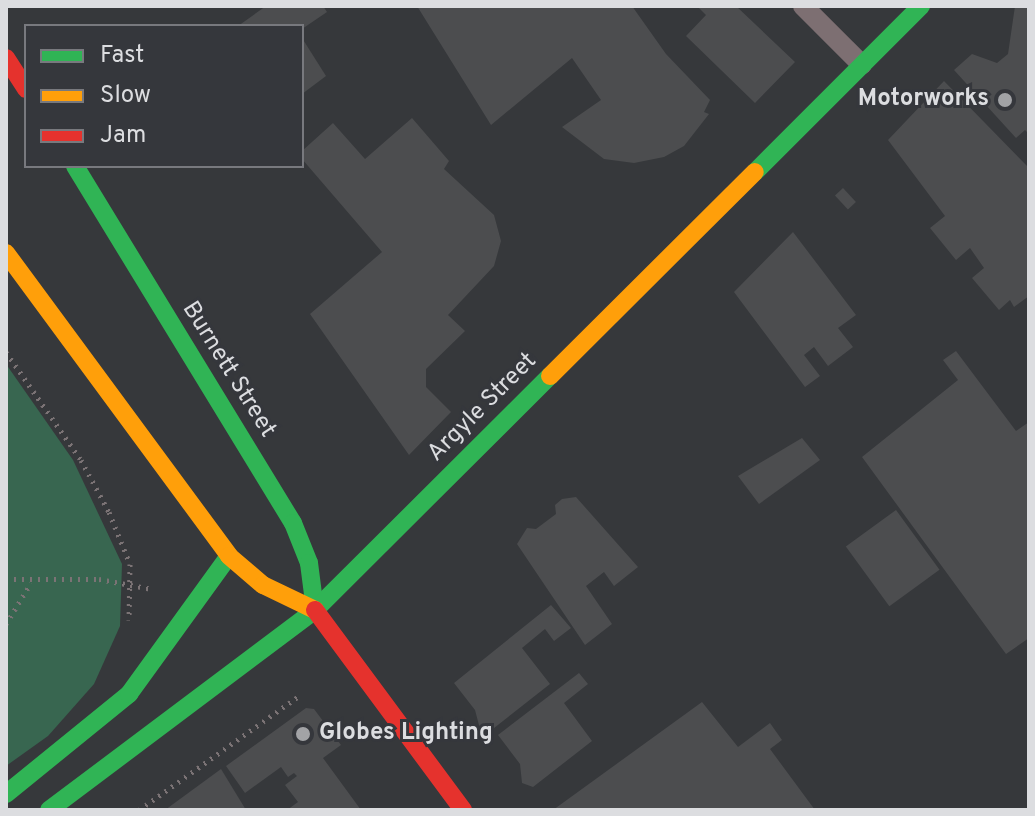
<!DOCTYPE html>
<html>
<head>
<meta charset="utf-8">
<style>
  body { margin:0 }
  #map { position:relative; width:1035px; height:816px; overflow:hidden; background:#36383b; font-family:Overpass,sans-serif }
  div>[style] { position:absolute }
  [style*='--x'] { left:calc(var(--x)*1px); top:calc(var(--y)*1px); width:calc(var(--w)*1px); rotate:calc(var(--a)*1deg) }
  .green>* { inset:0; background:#386650 }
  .building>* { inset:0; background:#4c4d4f; transform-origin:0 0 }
  .path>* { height:5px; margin-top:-2.5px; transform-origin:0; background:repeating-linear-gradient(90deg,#7b7375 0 2px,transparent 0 8px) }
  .lane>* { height:20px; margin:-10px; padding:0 10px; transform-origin:10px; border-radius:10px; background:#7d6f72 }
  .fast>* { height:18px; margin:-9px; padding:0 9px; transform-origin:9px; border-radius:9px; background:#30b455 }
  .slow>* { height:18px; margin:-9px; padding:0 9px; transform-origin:9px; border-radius:9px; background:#ff9f0a }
  .jam>* { height:18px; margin:-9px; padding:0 9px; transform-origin:9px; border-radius:9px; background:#e5322d }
  .dots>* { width:22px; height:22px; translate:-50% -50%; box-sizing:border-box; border:4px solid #35373c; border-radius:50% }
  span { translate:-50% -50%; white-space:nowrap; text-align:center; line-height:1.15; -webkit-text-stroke:6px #35373c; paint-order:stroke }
  .poi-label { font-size:24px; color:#dcdde0; font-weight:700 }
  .right { translate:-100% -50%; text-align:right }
  .left { translate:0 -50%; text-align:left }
  .street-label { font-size:24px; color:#dcdde0 }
  .frame { position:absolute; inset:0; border:8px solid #dcdde0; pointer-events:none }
  .legend { position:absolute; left:24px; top:24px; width:280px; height:144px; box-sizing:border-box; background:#35373c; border:2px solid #78797e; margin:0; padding:10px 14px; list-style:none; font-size:24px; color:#dcdde0 }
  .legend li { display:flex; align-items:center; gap:16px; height:40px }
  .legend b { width:40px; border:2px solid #78797e }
</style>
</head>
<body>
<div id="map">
  <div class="green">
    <div style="clip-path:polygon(6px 364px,73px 460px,122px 564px,120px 626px,94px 684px,48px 736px,6px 766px)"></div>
  </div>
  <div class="building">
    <div style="clip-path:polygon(266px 6px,323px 6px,327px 12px,302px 29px,238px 26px)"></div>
    <div style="clip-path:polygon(417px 6px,632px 6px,666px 54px,710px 100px,704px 112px,709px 114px,684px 146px,664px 157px,634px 163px,604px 159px,562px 127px,601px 100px,572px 58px,491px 125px)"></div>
    <div style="clip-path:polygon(697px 6px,736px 6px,795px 62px,755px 103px,686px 36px,706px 15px)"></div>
    <div style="clip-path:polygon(1015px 6px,1029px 6px,1029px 134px,1025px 130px,1016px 138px,954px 70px,972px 54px,997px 63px,1008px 54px)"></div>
    <div style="clip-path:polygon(302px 38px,326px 76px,302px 94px)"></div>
    <div style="clip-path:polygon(944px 81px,1029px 168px,1029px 296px,1014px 307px,1010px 300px,999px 310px,972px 278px,984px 268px,970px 248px,956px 260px,930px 228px,945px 216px,888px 140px)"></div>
    <div style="clip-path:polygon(412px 118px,449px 161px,444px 169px,494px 215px,501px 241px,494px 266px,448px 315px,465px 331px,426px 369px,426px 387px,451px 412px,409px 455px,310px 314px,382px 252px,302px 159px,302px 151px,333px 123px,365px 159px)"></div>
    <div style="left:843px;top:188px;width:19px;height:11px;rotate:47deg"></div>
    <div style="clip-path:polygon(793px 232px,856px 315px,838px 328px,853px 347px,828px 366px,814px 347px,804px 355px,820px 376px,805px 387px,734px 292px)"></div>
    <div style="clip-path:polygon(956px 351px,1016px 431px,1029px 422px,1029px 638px,1006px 654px,862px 457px,958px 380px,943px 360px)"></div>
    <div style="clip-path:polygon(802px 438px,820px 460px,759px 504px,738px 476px)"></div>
    <div style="clip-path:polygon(576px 497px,638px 567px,614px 586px,604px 572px,586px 586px,612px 624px,585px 645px,517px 544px,527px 528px,536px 529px,556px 514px,555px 505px,562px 499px)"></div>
    <div style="left:896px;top:510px;width:74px;height:62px;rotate:54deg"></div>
    <div style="clip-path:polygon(551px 605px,571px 628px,554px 641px,545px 629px,522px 648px,550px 684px,489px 732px,480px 729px,475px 710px,454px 683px)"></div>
    <div style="clip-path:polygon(579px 673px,588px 684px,564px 703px,592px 741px,533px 787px,522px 783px,520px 764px,498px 735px)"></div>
    <div style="clip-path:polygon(702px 702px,738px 747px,770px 723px,782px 740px,770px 749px,815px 810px,553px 810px)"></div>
    <div style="clip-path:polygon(306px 708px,314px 709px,341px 745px,323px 758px,361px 810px,287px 810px,298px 802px,285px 785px,297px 776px,294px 773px,288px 777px,281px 767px,245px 793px,226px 766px)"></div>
    <div style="clip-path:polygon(221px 769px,246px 810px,165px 810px)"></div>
  </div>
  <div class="path">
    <div style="--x:6;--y:352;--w:131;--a:55.2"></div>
    <div style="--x:81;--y:460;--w:59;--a:61.7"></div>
    <div style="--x:109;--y:512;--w:56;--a:68"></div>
    <div style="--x:130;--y:564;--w:56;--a:91"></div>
    <div style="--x:6;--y:579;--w:93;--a:0"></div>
    <div style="--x:99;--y:579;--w:54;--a:10.7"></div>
    <div style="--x:6;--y:624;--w:48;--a:-58.6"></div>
    <div style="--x:139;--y:810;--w:196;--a:-35.5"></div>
  </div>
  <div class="lane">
    <div style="--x:803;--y:6;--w:83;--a:45"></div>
  </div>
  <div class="fast">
    <div style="--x:75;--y:166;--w:418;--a:58.6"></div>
    <div style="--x:293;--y:523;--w:43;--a:68.2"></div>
    <div style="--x:309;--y:563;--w:47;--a:82.7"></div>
    <div style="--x:755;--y:172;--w:235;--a:-45"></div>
    <div style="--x:6;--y:794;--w:159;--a:-39.1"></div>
    <div style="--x:129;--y:694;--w:170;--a:-54.1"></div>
    <div style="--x:49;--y:810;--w:333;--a:-36.9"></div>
    <div style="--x:315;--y:610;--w:332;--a:-44.9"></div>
  </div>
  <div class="slow">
    <div style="--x:6;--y:253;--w:376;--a:53.6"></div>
    <div style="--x:229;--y:556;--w:45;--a:40.5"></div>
    <div style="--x:263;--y:585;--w:58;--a:25.7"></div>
    <div style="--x:550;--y:376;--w:289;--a:-44.9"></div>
  </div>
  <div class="jam">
    <div style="--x:6;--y:58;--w:37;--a:57"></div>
    <div style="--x:315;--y:610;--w:249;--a:53.5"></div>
  </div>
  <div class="dots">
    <div style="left:1005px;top:100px;background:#a2a3a6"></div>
    <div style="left:303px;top:734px;background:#a2a3a6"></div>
  </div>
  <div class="poi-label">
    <span class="right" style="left:989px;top:100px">Motorworks</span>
    <span class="left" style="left:319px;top:734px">Globes Lighting</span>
  </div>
  <div class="street-label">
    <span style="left:228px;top:370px;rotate:58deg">Burnett Street</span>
    <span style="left:483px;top:408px;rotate:-45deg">Argyle Street</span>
  </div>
  <div class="frame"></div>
  <ul class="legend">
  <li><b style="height:10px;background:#30b455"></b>Fast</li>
  <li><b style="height:10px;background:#ff9f0a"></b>Slow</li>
  <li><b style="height:10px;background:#e5322d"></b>Jam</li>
  </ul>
</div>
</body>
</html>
